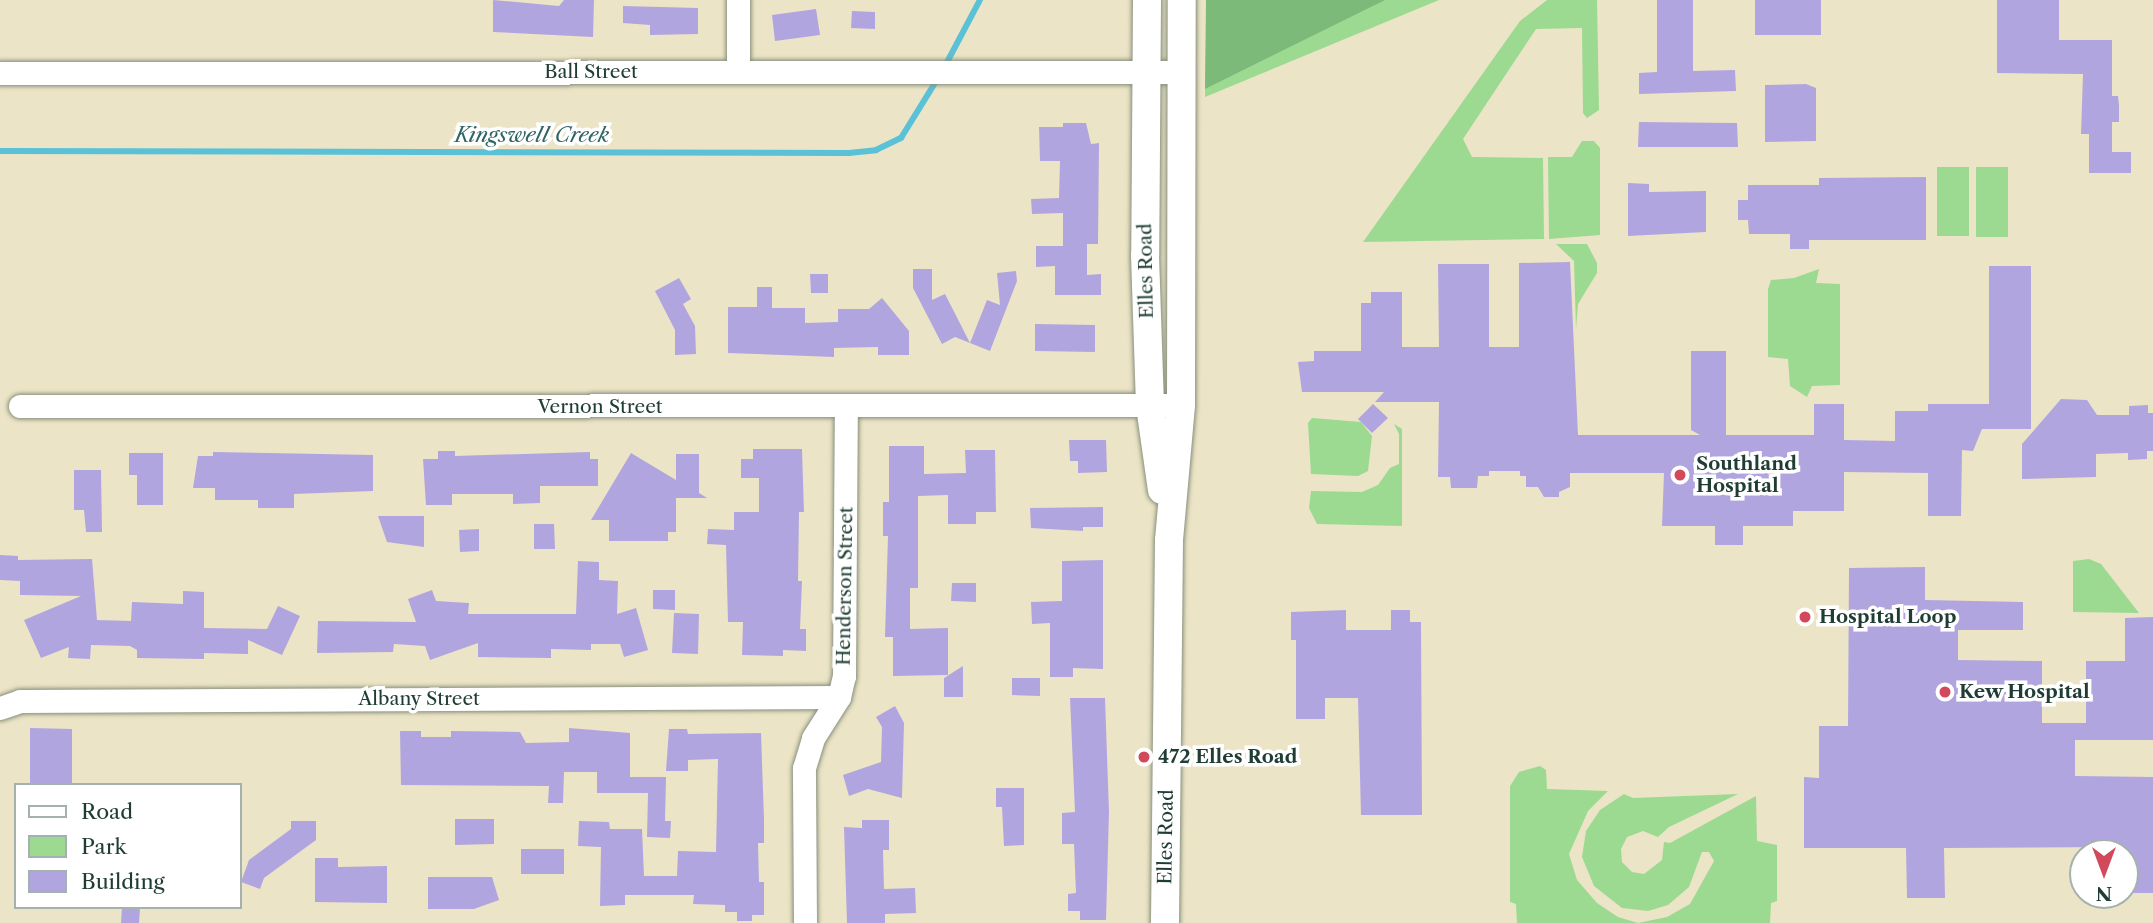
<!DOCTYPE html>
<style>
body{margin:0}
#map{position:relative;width:2153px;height:923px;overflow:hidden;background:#ece4c6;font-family:"Libre Caslon Text",serif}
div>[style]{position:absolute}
.green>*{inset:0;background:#9bda90}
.forest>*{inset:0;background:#7cba7a}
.stream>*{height:6px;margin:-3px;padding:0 3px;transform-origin:3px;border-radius:3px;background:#5ac1d7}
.building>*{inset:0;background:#b1a5df}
.roads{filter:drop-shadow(0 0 2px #86907d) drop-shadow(0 0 2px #86907d)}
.minor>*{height:23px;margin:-11.5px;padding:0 11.5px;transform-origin:11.5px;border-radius:11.5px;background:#fff}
.major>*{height:28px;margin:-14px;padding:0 14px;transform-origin:14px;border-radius:14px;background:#fff}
.dots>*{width:19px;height:19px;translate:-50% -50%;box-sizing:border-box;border:4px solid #fff;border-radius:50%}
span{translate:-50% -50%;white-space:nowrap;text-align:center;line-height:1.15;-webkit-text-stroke:7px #fff;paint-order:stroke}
.street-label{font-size:19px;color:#1f3d34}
.poi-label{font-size:19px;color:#1f3d34;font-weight:700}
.left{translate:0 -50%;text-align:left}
.water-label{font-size:21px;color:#316565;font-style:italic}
.legend{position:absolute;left:14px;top:783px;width:228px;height:126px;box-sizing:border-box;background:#fff;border:2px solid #a5b1ae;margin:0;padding:9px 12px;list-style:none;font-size:21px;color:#1f3d34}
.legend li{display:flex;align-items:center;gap:14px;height:35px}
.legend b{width:35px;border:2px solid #a5b1ae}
.north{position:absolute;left:2069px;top:839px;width:70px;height:70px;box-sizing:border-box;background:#fff;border:2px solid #a5b1ae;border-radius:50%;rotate:180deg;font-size:19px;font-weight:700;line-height:28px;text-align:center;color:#1f3d34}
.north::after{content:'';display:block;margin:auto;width:24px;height:32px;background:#d1495b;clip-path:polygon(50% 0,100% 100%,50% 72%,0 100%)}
</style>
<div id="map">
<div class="green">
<i style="clip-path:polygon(1207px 0,1439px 0,1205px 97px)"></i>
<i style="clip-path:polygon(1547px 0,1597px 0,1599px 110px,1587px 118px,1583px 113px,1582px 28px,1536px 29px,1463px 139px,1472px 157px,1543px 158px,1544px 239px,1363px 242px,1520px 21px)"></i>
<i style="clip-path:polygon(1582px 141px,1594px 141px,1600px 148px,1600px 235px,1549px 239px,1548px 157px,1572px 157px)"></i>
<i style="clip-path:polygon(1937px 167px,1969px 167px,1969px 236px,1937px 236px)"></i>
<i style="clip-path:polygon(1976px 167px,2008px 167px,2008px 237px,1976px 237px)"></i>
<i style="clip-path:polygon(1556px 244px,1587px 244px,1597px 263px,1597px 273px,1578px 304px,1576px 329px,1574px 261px)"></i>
<i style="clip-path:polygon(1819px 269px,1816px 283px,1840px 284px,1840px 385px,1812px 386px,1807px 397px,1790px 386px,1788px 359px,1768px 357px,1768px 289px,1771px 280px,1794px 278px)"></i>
<i style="clip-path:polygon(1312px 418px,1361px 422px,1372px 436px,1368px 471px,1358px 476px,1311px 474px,1308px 423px)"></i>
<i style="clip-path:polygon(1394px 424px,1402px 429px,1402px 526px,1317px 524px,1309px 508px,1311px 491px,1362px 492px,1378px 485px,1390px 468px,1399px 464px,1399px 434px)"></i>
<i style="clip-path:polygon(2089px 559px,2101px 564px,2139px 613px,2073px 612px,2073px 561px)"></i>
<i style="clip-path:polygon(1540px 766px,1546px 770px,1547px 789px,1608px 791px,1588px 811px,1569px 854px,1577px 880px,1597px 903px,1618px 917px,1638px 923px,1667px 917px,1690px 904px,1714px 861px,1709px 852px,1702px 852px,1689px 887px,1668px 905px,1648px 911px,1622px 908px,1594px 886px,1582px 857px,1586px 831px,1600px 810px,1624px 794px,1633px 798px,1738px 794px,1669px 827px,1658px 837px,1643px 831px,1627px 837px,1621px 849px,1622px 862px,1632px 872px,1644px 874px,1662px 860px,1664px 842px,1670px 843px,1756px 796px,1757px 841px,1777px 845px,1777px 901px,1771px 903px,1770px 923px,1517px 923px,1516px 904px,1510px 902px,1510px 786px,1519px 772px)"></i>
</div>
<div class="forest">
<i style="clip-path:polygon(1206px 0,1385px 0,1205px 89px)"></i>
</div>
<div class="stream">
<i style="left:945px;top:66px;width:75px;rotate:-62.1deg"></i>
<i style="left:0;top:151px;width:849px;rotate:0.13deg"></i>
<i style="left:849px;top:153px;width:27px;rotate:-6deg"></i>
<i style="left:876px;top:150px;width:28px;rotate:-26deg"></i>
<i style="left:901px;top:138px;width:70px;rotate:-58.3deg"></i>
</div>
<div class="building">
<i style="clip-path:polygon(493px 0,559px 6px,564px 0,594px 0,593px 37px,493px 32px)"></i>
<i style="clip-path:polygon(1657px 0,1693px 0,1693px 71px,1735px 70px,1736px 91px,1639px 94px,1639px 73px,1657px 72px)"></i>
<i style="clip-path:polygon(1755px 0,1821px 0,1821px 35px,1755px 35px)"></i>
<i style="clip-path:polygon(1997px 0,2059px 0,2059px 40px,2112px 40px,2112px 96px,2118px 96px,2119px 105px,2119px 122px,2112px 122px,2112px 152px,2131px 152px,2131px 173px,2089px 173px,2089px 134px,2081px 134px,2083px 74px,1997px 73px)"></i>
<i style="clip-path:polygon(623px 6px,698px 8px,698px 34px,650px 35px,650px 25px,623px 23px)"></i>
<i style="clip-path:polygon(816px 9px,820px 35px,775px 41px,772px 15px)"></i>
<i style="clip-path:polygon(852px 11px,875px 12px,875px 29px,851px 28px)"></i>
<i style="clip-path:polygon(1806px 84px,1816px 88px,1816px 141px,1765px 142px,1765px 85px)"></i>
<i style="clip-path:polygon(1639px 122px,1737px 123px,1738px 147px,1638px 147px)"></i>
<i style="clip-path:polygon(1063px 123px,1086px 123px,1091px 144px,1099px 143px,1098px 244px,1087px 244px,1087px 275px,1101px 274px,1101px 295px,1055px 295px,1055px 266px,1036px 267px,1036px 246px,1063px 246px,1063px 213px,1032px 214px,1031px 199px,1059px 198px,1060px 161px,1040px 161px,1039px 127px,1063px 127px)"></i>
<i style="clip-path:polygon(1926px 177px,1926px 240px,1809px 240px,1809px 249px,1790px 249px,1790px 234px,1749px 234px,1748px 220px,1738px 220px,1738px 200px,1748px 200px,1748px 185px,1819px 185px,1819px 178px)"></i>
<i style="clip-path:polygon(1628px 183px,1649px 184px,1649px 192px,1706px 191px,1706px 232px,1628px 236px)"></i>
<i style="clip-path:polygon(1570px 262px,1578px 435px,1700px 435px,1691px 430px,1691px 351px,1726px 351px,1726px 435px,1814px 435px,1814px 404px,1844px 404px,1844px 440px,1895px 441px,1895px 411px,1928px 411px,1928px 404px,1989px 404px,1989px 266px,2031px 266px,2031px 429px,1982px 429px,1973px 451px,1962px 450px,1961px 516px,1928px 516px,1928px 473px,1844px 472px,1844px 511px,1793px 511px,1793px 526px,1743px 526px,1743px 545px,1715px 545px,1715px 526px,1662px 526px,1664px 473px,1570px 473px,1570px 487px,1559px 492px,1559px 497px,1544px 497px,1538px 487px,1526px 487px,1526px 476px,1520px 476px,1520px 471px,1489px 471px,1489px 476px,1478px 476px,1477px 488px,1451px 488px,1450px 477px,1438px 477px,1439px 402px,1375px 402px,1384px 392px,1302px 392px,1298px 362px,1314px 361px,1314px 351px,1361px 351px,1361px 303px,1371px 303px,1371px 292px,1402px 292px,1402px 347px,1439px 347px,1438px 264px,1489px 264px,1489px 347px,1519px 347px,1519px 263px)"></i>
<i style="clip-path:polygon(913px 269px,932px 269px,932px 300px,945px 294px,970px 343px,955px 337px,942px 344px,913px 288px)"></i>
<i style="clip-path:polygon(1016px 271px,1017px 281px,990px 351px,970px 343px,987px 300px,1000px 305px,997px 273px)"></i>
<i style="clip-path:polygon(810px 274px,828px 274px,828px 293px,811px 293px)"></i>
<i style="clip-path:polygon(679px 278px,691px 299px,683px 304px,695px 326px,696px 354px,675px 355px,675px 330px,655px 291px)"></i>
<i style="clip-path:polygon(757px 287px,772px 287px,772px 308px,805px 308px,805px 323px,838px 322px,838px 309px,869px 309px,882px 298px,909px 331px,909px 355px,878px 355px,878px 347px,834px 348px,834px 357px,728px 353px,728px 307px,757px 307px)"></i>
<i style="clip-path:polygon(1035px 324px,1095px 325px,1095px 352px,1035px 351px)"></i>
<i style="clip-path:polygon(2061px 399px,2087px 400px,2097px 415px,2129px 415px,2129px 406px,2148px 405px,2148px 413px,2153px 413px,2153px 451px,2147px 451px,2147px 459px,2128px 460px,2128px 453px,2096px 454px,2096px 477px,2022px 479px,2022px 444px)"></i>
<i style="clip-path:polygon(1373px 404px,1388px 418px,1372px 433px,1358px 419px)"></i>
<i style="clip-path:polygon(1069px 440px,1106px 440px,1107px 472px,1078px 473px,1078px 461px,1070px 461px)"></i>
<i style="clip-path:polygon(889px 446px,924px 446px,924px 474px,966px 473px,965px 450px,995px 450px,996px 512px,976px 512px,976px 524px,948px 524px,948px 495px,918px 496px,918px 588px,910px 588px,910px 629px,948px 628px,948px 675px,893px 676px,893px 637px,885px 637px,888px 536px,883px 536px,883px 502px,889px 502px)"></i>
<i style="clip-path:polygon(753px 449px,802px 449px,804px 512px,799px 512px,798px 581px,802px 581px,800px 629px,806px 629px,806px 651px,783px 650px,783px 656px,742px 655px,743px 622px,728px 622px,726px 545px,707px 544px,708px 529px,734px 530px,734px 512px,759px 512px,759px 478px,741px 478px,741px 459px,753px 459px)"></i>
<i style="clip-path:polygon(438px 451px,455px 451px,455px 456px,590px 452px,590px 459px,598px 459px,598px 486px,540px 486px,540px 503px,513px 504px,513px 494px,452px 494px,452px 505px,426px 505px,423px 459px,438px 459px)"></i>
<i style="clip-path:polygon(213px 452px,373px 455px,373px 491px,294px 494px,294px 508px,258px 508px,258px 500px,215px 500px,215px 488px,193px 488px,198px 456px,213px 456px)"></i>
<i style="clip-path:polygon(129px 453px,163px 453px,163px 505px,137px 505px,137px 475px,129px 475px)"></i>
<i style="clip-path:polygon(631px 453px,676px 480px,676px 454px,699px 454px,699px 493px,707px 498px,676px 498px,676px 532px,668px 532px,668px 541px,609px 541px,609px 520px,591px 520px)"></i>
<i style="clip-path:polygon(74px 470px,101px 470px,102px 532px,86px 532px,84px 510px,74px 510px)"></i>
<i style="clip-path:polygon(1103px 507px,1103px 527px,1083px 527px,1083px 531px,1031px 528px,1030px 508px)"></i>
<i style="clip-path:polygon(378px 516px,424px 516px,424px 547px,387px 542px)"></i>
<i style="clip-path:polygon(534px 524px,554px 524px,555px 549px,534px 549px)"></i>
<i style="clip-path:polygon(479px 529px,479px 551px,460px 552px,459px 530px)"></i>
<i style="clip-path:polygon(0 555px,18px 556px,18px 560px,92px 559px,97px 620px,131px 621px,132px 602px,183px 604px,183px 591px,204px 592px,204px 628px,267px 629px,278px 606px,300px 616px,282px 655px,248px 640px,248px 654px,204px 653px,204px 659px,137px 658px,137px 650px,130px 646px,91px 645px,90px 659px,68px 658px,69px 647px,41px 658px,24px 620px,81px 596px,20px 595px,20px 581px,0 580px)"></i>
<i style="clip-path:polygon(1103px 560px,1103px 669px,1073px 668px,1073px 677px,1050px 677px,1050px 623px,1032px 624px,1031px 602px,1062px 601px,1062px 561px)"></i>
<i style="clip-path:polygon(578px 561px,599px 562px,599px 580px,618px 581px,617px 614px,636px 608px,648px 650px,624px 657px,620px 644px,591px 644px,591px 650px,551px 649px,551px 658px,478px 657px,478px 643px,430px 660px,425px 646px,394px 644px,393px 652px,317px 653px,318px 621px,416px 622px,408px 599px,432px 590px,436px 601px,469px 603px,468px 614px,576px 614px)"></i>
<i style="clip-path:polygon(1925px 567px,1925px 600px,2023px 602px,2023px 630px,1958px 630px,1958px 660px,2042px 661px,2042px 723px,2086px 723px,2086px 661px,2125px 661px,2125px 618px,2153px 617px,2153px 740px,2075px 740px,2075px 776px,2153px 777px,2153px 893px,2125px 893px,2125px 853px,2116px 853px,2116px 847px,1944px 848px,1945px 898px,1907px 898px,1906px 848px,1804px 848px,1804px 777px,1819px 778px,1819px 726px,1848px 726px,1849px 568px)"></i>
<i style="clip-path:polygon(952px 583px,976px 583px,976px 602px,951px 601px)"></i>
<i style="clip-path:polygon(653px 590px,675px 590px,675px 610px,653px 609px)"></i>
<i style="clip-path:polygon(1346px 610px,1346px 630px,1391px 630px,1391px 610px,1410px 610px,1410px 622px,1421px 622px,1422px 815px,1361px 815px,1358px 698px,1325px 698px,1325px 719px,1296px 719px,1296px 640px,1291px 640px,1291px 612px)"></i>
<i style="clip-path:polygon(674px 613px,699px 614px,698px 654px,672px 653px)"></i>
<i style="clip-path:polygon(963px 666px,963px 697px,944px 697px,944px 678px)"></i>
<i style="clip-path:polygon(1012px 678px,1040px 678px,1040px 696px,1012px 695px)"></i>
<i style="clip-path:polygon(1070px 698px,1105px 698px,1109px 812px,1106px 920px,1080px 920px,1080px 911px,1068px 911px,1068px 894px,1076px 893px,1074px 844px,1062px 844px,1062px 813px,1075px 812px)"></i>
<i style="clip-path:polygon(895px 706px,904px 723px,902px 798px,868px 789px,849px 796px,843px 775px,881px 762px,882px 727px,876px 717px)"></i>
<i style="clip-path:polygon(30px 728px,72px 729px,72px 785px,30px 785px)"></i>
<i style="clip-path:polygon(569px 728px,630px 733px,630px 777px,666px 777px,665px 821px,671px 821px,670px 838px,647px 837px,648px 793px,597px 793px,597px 772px,564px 772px,563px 803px,548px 803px,549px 786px,401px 785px,400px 731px,421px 731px,421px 737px,451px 737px,451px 731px,520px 732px,526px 743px,569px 742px)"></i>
<i style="clip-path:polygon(669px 729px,687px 729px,688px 734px,761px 733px,764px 819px,764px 843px,758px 843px,759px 882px,764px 882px,764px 915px,752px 915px,752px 921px,737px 921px,737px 912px,725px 912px,725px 905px,693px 904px,694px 895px,625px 895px,625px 905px,600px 906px,601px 847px,578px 846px,579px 821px,609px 822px,610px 829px,642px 829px,644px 876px,677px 876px,678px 851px,716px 852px,718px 759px,688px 760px,688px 771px,666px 771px)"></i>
<i style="clip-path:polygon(996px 788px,1024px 788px,1024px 845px,1004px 846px,1002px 807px,996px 807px)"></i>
<i style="clip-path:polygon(455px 819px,494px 819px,494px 844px,455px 845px)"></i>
<i style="clip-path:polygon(862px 820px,889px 820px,889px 850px,883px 850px,884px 889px,915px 888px,916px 913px,885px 914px,885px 923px,847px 923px,844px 827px,862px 828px)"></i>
<i style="clip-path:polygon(291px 821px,316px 821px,316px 840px,264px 878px,260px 889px,241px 882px,249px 860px,291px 829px)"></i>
<i style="clip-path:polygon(521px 849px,564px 849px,564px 874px,521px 874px)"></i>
<i style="clip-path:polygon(315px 858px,338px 858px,338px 867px,387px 866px,387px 903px,315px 902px)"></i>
<i style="clip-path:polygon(428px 877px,492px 877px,499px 900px,474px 909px,428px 909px)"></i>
<i style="clip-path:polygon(122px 907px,140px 908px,139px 923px,121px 923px)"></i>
</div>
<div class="roads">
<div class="minor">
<i style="left:738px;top:72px;width:72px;rotate:-90deg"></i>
<i style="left:0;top:73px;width:1182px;rotate:-0.05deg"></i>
<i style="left:20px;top:406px;width:1161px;rotate:-0.05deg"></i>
<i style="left:0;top:708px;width:21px;rotate:-19deg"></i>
<i style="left:20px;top:701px;width:819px;rotate:-0.28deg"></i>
<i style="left:805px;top:923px;width:155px;rotate:-90.4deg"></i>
<i style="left:804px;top:768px;width:31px;rotate:-73deg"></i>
<i style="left:813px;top:738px;width:49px;rotate:-57.6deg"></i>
<i style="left:839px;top:697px;width:22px;rotate:-77deg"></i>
<i style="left:844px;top:676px;width:268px;rotate:-89.6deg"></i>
</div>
<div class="major">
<i style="left:1147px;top:0;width:255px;rotate:90.4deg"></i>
<i style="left:1145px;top:255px;width:151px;rotate:88.1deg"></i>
<i style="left:1150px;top:406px;width:85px;rotate:81.9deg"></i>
<i style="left:1165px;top:923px;width:383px;rotate:-89.4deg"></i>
<i style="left:1169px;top:540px;width:136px;rotate:-84.9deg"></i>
<i style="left:1181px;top:405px;width:405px;rotate:-89.9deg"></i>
</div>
</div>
<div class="dots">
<i style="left:1680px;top:475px;background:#d1495b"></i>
<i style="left:1805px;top:617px;background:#d1495b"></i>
<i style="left:1945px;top:692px;background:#d1495b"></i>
<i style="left:1144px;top:757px;background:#d1495b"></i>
</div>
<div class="street-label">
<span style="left:591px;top:72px">Ball Street</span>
<span style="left:1146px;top:271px;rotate:-91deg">Elles Road</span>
<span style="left:600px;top:407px">Vernon Street</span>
<span style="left:845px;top:586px;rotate:-89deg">Henderson Street</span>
<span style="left:419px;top:699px">Albany Street</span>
<span style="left:1166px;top:837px;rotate:-89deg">Elles Road</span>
</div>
<div class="poi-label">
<span class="left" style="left:1696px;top:475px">Southland<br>Hospital</span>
<span class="left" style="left:1819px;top:617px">Hospital Loop</span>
<span class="left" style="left:1959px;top:692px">Kew Hospital</span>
<span class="left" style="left:1158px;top:757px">472 Elles Road</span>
</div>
<div class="water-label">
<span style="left:532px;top:135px">Kingswell Creek</span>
</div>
<ul class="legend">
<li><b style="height:9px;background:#fff"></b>Road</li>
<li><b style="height:19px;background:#9bda90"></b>Park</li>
<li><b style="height:19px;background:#b1a5df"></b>Building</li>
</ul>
<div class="north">N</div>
</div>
